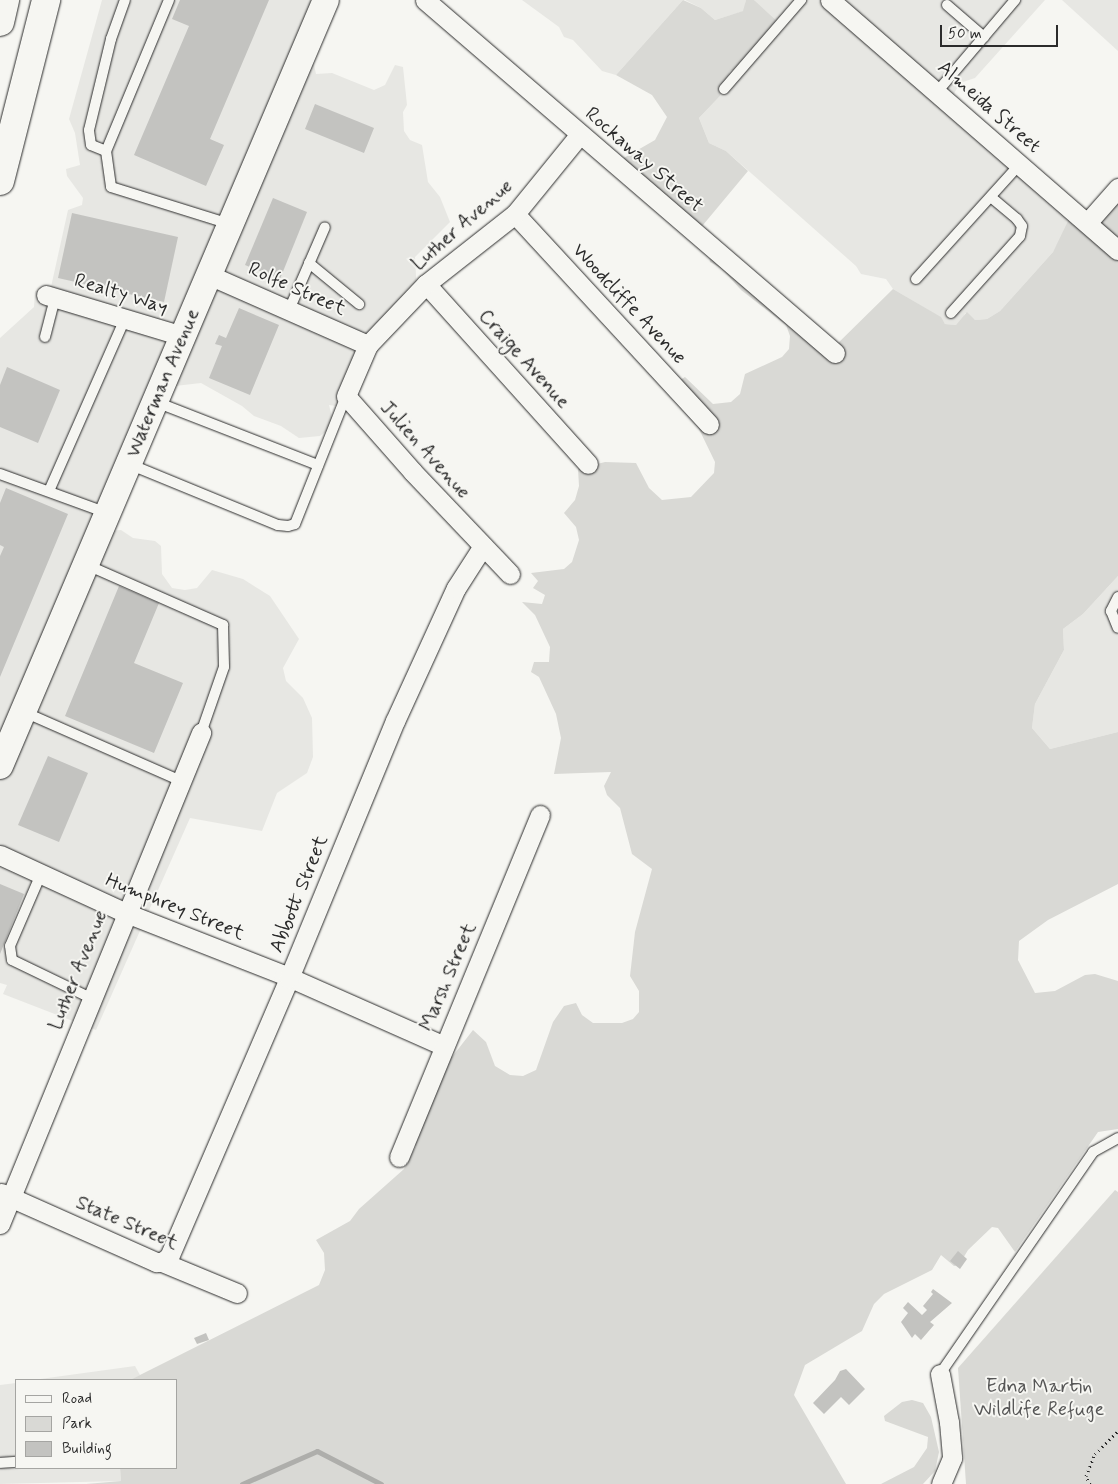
<!DOCTYPE html>
<style>
body{margin:0}
#map{position:relative;width:1118px;height:1484px;overflow:hidden;background:#f6f6f2;font-family:Mynerve,sans-serif}
div>[style]{position:absolute}
.built>*{inset:0;background:#e7e7e3}
.green>*{inset:0;background:#d9d9d5}
.stream>*{height:5px;margin:-2.5px;padding:0 2.5px;transform-origin:2.5px;border-radius:2.5px;background:#aeaeab}
.building>*{inset:0;background:#c3c3c0}
.path>*{height:3px;margin-top:-1.5px;transform-origin:0;background:repeating-linear-gradient(90deg,#2b2b2b 0 1px,transparent 0 5px)}
.roads{filter:drop-shadow(0 0 1px #2b2b2b) drop-shadow(0 0 1px #2b2b2b)}
.lane>*{height:10px;margin:-5px;padding:0 5px;transform-origin:5px;border-radius:5px;background:#f6f6f2}
.street>*{height:19px;margin:-9.5px;padding:0 9.5px;transform-origin:9.5px;border-radius:9.5px;background:#f6f6f2}
.secondary>*{height:26px;margin:-13px;padding:0 13px;transform-origin:13px;border-radius:13px;background:#f6f6f2}
.highway>*{height:28px;margin:-14px;padding:0 14px;transform-origin:14px;border-radius:14px;background:#f6f6f2}
span{translate:-50% -50%;white-space:nowrap;text-align:center;line-height:1.15;-webkit-text-stroke:4px #f6f6f2;paint-order:stroke}
.street-label{font-size:20px;color:#2b2b2b}
.park-label{font-size:20px;color:#565656}
.legend{position:absolute;left:15px;top:1379px;width:162px;height:90px;box-sizing:border-box;background:#f6f6f2;border:1px solid #a5a5a2;margin:0;padding:6px 9px;list-style:none;font-size:15px;color:#2b2b2b}
.legend li{display:flex;align-items:center;gap:10px;height:25px}
.legend b{width:25px;border:1px solid #a5a5a2}
.scale{position:absolute;left:940px;top:25px;width:118px;height:22px;box-sizing:border-box;border:2px solid #2b2b2b;border-top:0;padding-left:6px;font-size:15px;line-height:18px;white-space:nowrap;color:#2b2b2b;-webkit-text-stroke:4px #f6f6f2;paint-order:stroke}
</style>
<div id="map">
<div class="built">
<i style="clip-path:polygon(102px 0,324px 0,313px 60px,316px 74px,332px 73px,374px 90px,385px 85px,395px 65px,403px 67px,407px 105px,403px 112px,404px 131px,410px 140px,422px 145px,428px 182px,440px 197px,450px 222px,415px 257px,417px 294px,387px 323px,349px 394px,364px 429px,343px 407px,329px 405px,332px 417px,329px 429px,320px 436px,299px 438px,281px 426px,254px 416px,242px 406px,201px 383px,175px 386px,98px 532px,121px 530px,133px 538px,155px 541px,161px 546px,162px 574px,172px 588px,185px 590px,197px 588px,212px 570px,243px 579px,270px 596px,299px 639px,283px 668px,286px 681px,303px 698px,312px 718px,313px 757px,307px 773px,277px 793px,262px 831px,190px 818px,96px 1030px,3px 994px,7px 985px,0 983px,0 338px,34px 307px,35px 291px,51px 287px,68px 210px,82px 205px,83px 198px,67px 176px,66px 169px,80px 165px,75px 133px,69px 119px)"></i>
<i style="clip-path:polygon(522px 0,683px 0,616px 75px,602px 71px,573px 40px,564px 37px,559px 27px)"></i>
<i style="clip-path:polygon(685px 0,746px 0,744px 11px,715px 20px,701px 8px)"></i>
<i style="clip-path:polygon(754px 0,1045px 0,975px 78px,960px 83px,952px 97px,1075px 212px,1053px 252px,1000px 311px,987px 319px,975px 320px,965px 313px,962px 322px,956px 325px,945px 324px,940px 317px,893px 289px,886px 279px,861px 274px,856px 266px,726px 151px,709px 143px,699px 118px,720px 96px,730px 71px,746px 66px,758px 5px)"></i>
<i style="clip-path:polygon(1062px 0,1118px 0,1118px 51px)"></i>
<i style="clip-path:polygon(1118px 576px,1118px 732px,1050px 749px,1032px 728px,1035px 704px,1064px 650px,1063px 629px,1083px 614px)"></i>
<i style="clip-path:polygon(135px 1366px,140px 1375px,130px 1380px,33px 1380px)"></i>
<i style="clip-path:polygon(16px 1383px,16px 1468px,120px 1468px,121px 1481px,0 1484px,0 1385px)"></i>
</div>
<div class="green">
<i style="clip-path:polygon(683px 0,701px 8px,715px 20px,743px 11px,746px 0,754px 0,780px 24px,746px 66px,730px 71px,720px 96px,699px 118px,709px 143px,726px 151px,748px 171px,698px 231px,622px 159px,655px 140px,667px 117px,652px 95px,616px 75px)"></i>
<i style="clip-path:polygon(1118px 189px,1118px 576px,1083px 614px,1063px 629px,1064px 650px,1035px 704px,1032px 728px,1050px 749px,1118px 732px,1118px 884px,1048px 920px,1019px 941px,1018px 960px,1035px 993px,1055px 991px,1085px 975px,1095px 974px,1118px 981px,1118px 1129px,1098px 1132px,1015px 1252px,998px 1228px,992px 1227px,968px 1250px,959px 1265px,954px 1266px,941px 1255px,932px 1270px,884px 1294px,874px 1304px,862px 1331px,805px 1365px,794px 1395px,846px 1484px,86px 1484px,121px 1481px,120px 1468px,176px 1468px,176px 1380px,130px 1380px,319px 1285px,325px 1270px,324px 1253px,316px 1240px,350px 1221px,359px 1209px,404px 1169px,416px 1146px,407px 1139px,445px 1051px,452px 1057px,473px 1030px,486px 1042px,495px 1066px,510px 1075px,523px 1076px,536px 1070px,553px 1022px,564px 1006px,576px 1003px,582px 1015px,593px 1023px,622px 1023px,633px 1019px,639px 1012px,639px 991px,630px 976px,635px 932px,652px 869px,632px 854px,620px 808px,607px 795px,604px 786px,611px 772px,554px 774px,561px 738px,556px 714px,539px 677px,531px 672px,534px 662px,549px 662px,550px 647px,535px 615px,522px 602px,542px 604px,545px 595px,533px 588px,538px 581px,531px 573px,564px 569px,572px 562px,579px 540px,576px 527px,564px 513px,575px 500px,579px 486px,578px 469px,605px 462px,636px 463px,649px 488px,662px 500px,691px 497px,714px 473px,715px 462px,698px 427px,665px 389px,685px 377px,713px 404px,731px 402px,740px 394px,745px 374px,782px 357px,789px 349px,790px 336px,786px 325px,741px 290px,721px 268px,710px 262px,709px 254px,833px 348px,893px 289px,941px 317px,945px 324px,956px 325px,967px 312px,975px 320px,987px 319px,1000px 311px,1053px 252px,1069px 219px,1085px 219px)"></i>
<i style="clip-path:polygon(1115px 1190px,1118px 1192px,1118px 1484px,966px 1484px,958px 1368px)"></i>
<i style="clip-path:polygon(912px 1400px,923px 1403px,931px 1417px,939px 1452px,935px 1471px,923px 1484px,881px 1484px,914px 1467px,927px 1448px,928px 1437px,885px 1421px,884px 1416px,902px 1402px)"></i>
</div>
<div class="stream">
<i style="left:242px;top:1484px;width:82px;rotate:-23.7deg"></i>
<i style="left:317px;top:1451px;width:72px;rotate:27.3deg"></i>
</div>
<div class="building">
<i style="clip-path:polygon(180px 0,269px 0,210px 139px,224px 145px,206px 186px,134px 155px,189px 26px,172px 19px)"></i>
<i style="clip-path:polygon(315px 104px,374px 128px,364px 153px,305px 129px)"></i>
<i style="clip-path:polygon(273px 198px,307px 212px,280px 279px,245px 265px)"></i>
<i style="clip-path:polygon(72px 213px,178px 237px,164px 302px,58px 278px)"></i>
<i style="clip-path:polygon(239px 308px,279px 325px,250px 395px,209px 378px,222px 346px,215px 344px,219px 335px,226px 338px)"></i>
<i style="clip-path:polygon(7px 367px,60px 390px,38px 443px,0 427px,0 385px)"></i>
<i style="clip-path:polygon(6px 488px,68px 514px,0 677px,0 556px,4px 547px,0 545px,0 503px)"></i>
<i style="clip-path:polygon(119px 586px,159px 603px,134px 663px,183px 683px,154px 753px,65px 716px)"></i>
<i style="clip-path:polygon(48px 756px,88px 773px,59px 842px,18px 825px)"></i>
<i style="clip-path:polygon(0 884px,24px 894px,0 954px)"></i>
<i style="clip-path:polygon(958px 1251px,967px 1259px,960px 1269px,950px 1261px)"></i>
<i style="clip-path:polygon(933px 1289px,952px 1303px,930px 1322px,934px 1325px,921px 1340px,915px 1334px,912px 1338px,901px 1322px,908px 1313px,903px 1308px,908px 1302px,922px 1315px,927px 1310px,923px 1306px,933px 1294px,931px 1292px)"></i>
<i style="clip-path:polygon(206px 1333px,209px 1340px,197px 1344px,194px 1338px)"></i>
<i style="clip-path:polygon(846px 1369px,865px 1389px,849px 1405px,841px 1397px,824px 1414px,813px 1403px,835px 1380px,840px 1371px)"></i>
</div>
<div class="path">
<i style="left:1090px;top:1484px;width:9px;rotate:-117deg"></i>
<i style="left:1086px;top:1476px;width:24px;rotate:-68deg"></i>
<i style="left:1095px;top:1454px;width:33px;rotate:-45deg"></i>
</div>
<div class="roads">
<div class="lane">
<i style="left:169px;top:0;width:164px;rotate:112.6deg"></i>
<i style="left:106px;top:151px;width:36px;rotate:82deg"></i>
<i style="left:111px;top:187px;width:125px;rotate:17.3deg"></i>
<i style="left:947px;top:5px;width:49px;rotate:40.9deg"></i>
<i style="left:724px;top:89px;width:118px;rotate:-49.1deg"></i>
<i style="left:937px;top:92px;width:121px;rotate:-49.7deg"></i>
<i style="left:106px;top:151px;width:16px;rotate:-158deg"></i>
<i style="left:91px;top:145px;width:15px;rotate:-98deg"></i>
<i style="left:89px;top:130px;width:94px;rotate:-76.4deg"></i>
<i style="left:111px;top:39px;width:41px;rotate:-70.3deg"></i>
<i style="left:309px;top:263px;width:65px;rotate:39.4deg"></i>
<i style="left:916px;top:279px;width:155px;rotate:-47.9deg"></i>
<i style="left:289px;top:310px;width:90px;rotate:-66.6deg"></i>
<i style="left:951px;top:313px;width:103px;rotate:-48.1deg"></i>
<i style="left:1020px;top:236px;width:10px;rotate:-79deg"></i>
<i style="left:1022px;top:226px;width:9px;rotate:-126deg"></i>
<i style="left:1017px;top:219px;width:34px;rotate:-140deg"></i>
<i style="left:45px;top:337px;width:40px;rotate:-75.6deg"></i>
<i style="left:156px;top:402px;width:174px;rotate:21.3deg"></i>
<i style="left:129px;top:464px;width:161px;rotate:22.3deg"></i>
<i style="left:278px;top:525px;width:10px;rotate:6deg"></i>
<i style="left:288px;top:526px;width:7px;rotate:-16deg"></i>
<i style="left:295px;top:524px;width:138px;rotate:-68.3deg"></i>
<i style="left:0;top:474px;width:114px;rotate:20deg"></i>
<i style="left:49px;top:491px;width:188px;rotate:-66.2deg"></i>
<i style="left:87px;top:565px;width:149px;rotate:23.8deg"></i>
<i style="left:223px;top:625px;width:42px;rotate:88.6deg"></i>
<i style="left:224px;top:667px;width:70px;rotate:109.2deg"></i>
<i style="left:1118px;top:597px;width:16px;rotate:117deg"></i>
<i style="left:1111px;top:611px;width:18px;rotate:68deg"></i>
<i style="left:24px;top:712px;width:171px;rotate:23.7deg"></i>
<i style="left:41px;top:874px;width:78px;rotate:113.3deg"></i>
<i style="left:10px;top:946px;width:14px;rotate:82deg"></i>
<i style="left:12px;top:960px;width:88px;rotate:25.7deg"></i>
<i style="left:940px;top:1374px;width:270px;rotate:-55.4deg"></i>
<i style="left:1093px;top:1152px;width:29px;rotate:-29deg"></i>
<i style="left:0;top:1463px;width:16px;rotate:-4deg"></i>
</div>
<div class="street">
<i style="left:425px;top:0;width:541px;rotate:40.73deg"></i>
<i style="left:830px;top:0;width:381px;rotate:41deg"></i>
<i style="left:515px;top:214px;width:286px;rotate:47.3deg"></i>
<i style="left:1087px;top:223px;width:47px;rotate:-48.5deg"></i>
<i style="left:209px;top:275px;width:174px;rotate:23.8deg"></i>
<i style="left:426px;top:284px;width:242px;rotate:48deg"></i>
<i style="left:46px;top:295px;width:143px;rotate:16.7deg"></i>
<i style="left:510px;top:574px;width:141px;rotate:-133.6deg"></i>
<i style="left:413px;top:472px;width:101px;rotate:-131.4deg"></i>
<i style="left:346px;top:396px;width:56px;rotate:-66.7deg"></i>
<i style="left:368px;top:345px;width:84px;rotate:-46.4deg"></i>
<i style="left:426px;top:284px;width:113px;rotate:-38.2deg"></i>
<i style="left:515px;top:214px;width:103px;rotate:-50.9deg"></i>
<i style="left:0;top:855px;width:139px;rotate:24.7deg"></i>
<i style="left:126px;top:913px;width:170px;rotate:21.4deg"></i>
<i style="left:284px;top:975px;width:175px;rotate:23.9deg"></i>
<i style="left:399px;top:1157px;width:370px;rotate:-67.6deg"></i>
<i style="left:1px;top:1193px;width:170px;rotate:24deg"></i>
<i style="left:156px;top:1262px;width:6px"></i>
<i style="left:162px;top:1262px;width:81px;rotate:22.5deg"></i>
<i style="left:0;top:1224px;width:531px;rotate:-67.74deg"></i>
<i style="left:162px;top:1262px;width:9px;rotate:-36deg"></i>
<i style="left:169px;top:1257px;width:304px;rotate:-66.7deg"></i>
<i style="left:289px;top:978px;width:278px;rotate:-67.6deg"></i>
<i style="left:395px;top:721px;width:146px;rotate:-65.4deg"></i>
<i style="left:456px;top:588px;width:50px;rotate:-57.3deg"></i>
<i style="left:940px;top:1374px;width:49px;rotate:79.4deg"></i>
<i style="left:949px;top:1422px;width:36px;rotate:85deg"></i>
<i style="left:952px;top:1458px;width:28px;rotate:113deg"></i>
</div>
<div class="secondary">
<i style="left:0;top:766px;width:832px;rotate:-66.95deg"></i>
</div>
<div class="highway">
<i style="left:0;top:22px;width:23px;rotate:-77deg"></i>
<i style="left:0;top:181px;width:187px;rotate:-75.7deg"></i>
</div>
</div>
<div class="street-label">
<span style="left:989px;top:107px;rotate:41deg">Almeida Street</span>
<span style="left:644px;top:160px;rotate:41deg">Rockaway Street</span>
<span style="left:462px;top:225px;rotate:-41deg">Luther Avenue</span>
<span style="left:297px;top:289px;rotate:24deg">Rolfe Street</span>
<span style="left:121px;top:294px;rotate:17deg">Realty Way</span>
<span style="left:629px;top:304px;rotate:47deg">Woodcliffe Avenue</span>
<span style="left:524px;top:359px;rotate:48deg">Craige Avenue</span>
<span style="left:163px;top:383px;rotate:-67deg">Waterman Avenue</span>
<span style="left:425px;top:450px;rotate:48deg">Julien Avenue</span>
<span style="left:299px;top:894px;rotate:-68deg">Abbott Street</span>
<span style="left:175px;top:907px;rotate:22deg">Humphrey Street</span>
<span style="left:78px;top:970px;rotate:-68deg">Luther Avenue</span>
<span style="left:448px;top:977px;rotate:-67deg">Marsh Street</span>
<span style="left:127px;top:1223px;rotate:23deg">State Street</span>
</div>
<div class="park-label">
<span style="left:1039px;top:1398px">Edna Martin<br>Wildlife Refuge</span>
</div>
<ul class="legend">
<li><b style="height:6px;background:#f6f6f2"></b>Road</li>
<li><b style="height:14px;background:#d9d9d5"></b>Park</li>
<li><b style="height:14px;background:#c3c3c0"></b>Building</li>
</ul>
<div class="scale">50 m</div>
</div>
